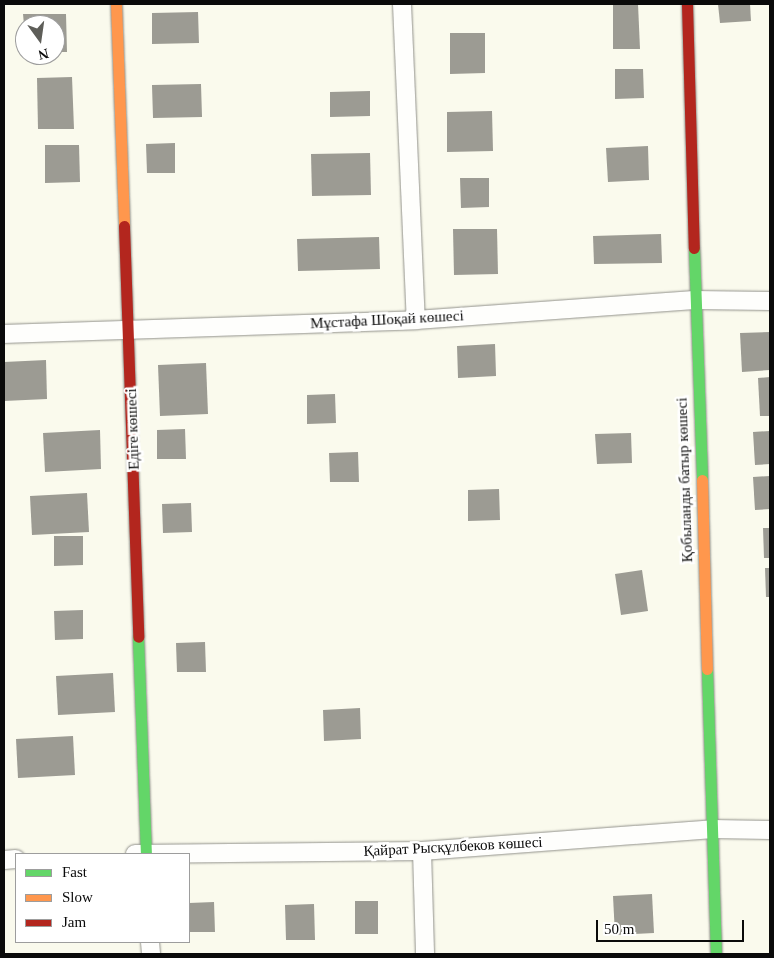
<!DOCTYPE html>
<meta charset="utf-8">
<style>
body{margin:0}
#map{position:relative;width:774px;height:958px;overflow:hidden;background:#fafaed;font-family:"Times New Roman",serif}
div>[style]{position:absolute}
.building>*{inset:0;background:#9c9b93}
.roads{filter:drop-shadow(0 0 1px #92928c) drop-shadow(0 0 1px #92928c)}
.street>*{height:18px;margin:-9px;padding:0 9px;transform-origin:9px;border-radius:9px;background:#fefefc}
.fast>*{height:11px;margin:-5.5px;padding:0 5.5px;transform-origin:5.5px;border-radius:5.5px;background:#63d668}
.slow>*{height:11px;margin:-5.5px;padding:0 5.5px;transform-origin:5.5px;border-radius:5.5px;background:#ff974d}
.jam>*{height:11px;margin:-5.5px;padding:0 5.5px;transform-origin:5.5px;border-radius:5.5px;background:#b3261e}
span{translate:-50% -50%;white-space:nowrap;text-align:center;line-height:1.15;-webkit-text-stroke:5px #fff;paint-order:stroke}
.street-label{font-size:15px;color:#0a0a0a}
.frame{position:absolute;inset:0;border:5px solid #0a0a0a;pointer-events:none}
.legend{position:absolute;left:15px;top:853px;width:175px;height:90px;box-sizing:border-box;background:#fff;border:1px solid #9d9d9d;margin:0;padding:6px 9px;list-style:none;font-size:15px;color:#0a0a0a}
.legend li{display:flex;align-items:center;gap:10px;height:25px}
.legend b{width:25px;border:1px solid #9d9d9d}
.north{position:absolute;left:15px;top:15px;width:50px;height:50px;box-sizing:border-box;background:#fff;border:1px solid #9d9d9d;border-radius:50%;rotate:166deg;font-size:14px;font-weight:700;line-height:20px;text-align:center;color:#0a0a0a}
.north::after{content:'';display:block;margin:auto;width:18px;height:22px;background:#5e5e59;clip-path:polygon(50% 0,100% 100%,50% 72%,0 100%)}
.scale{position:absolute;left:596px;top:920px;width:148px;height:22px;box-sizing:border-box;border:2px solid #0a0a0a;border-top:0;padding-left:6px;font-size:15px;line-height:18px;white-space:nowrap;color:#0a0a0a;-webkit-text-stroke:4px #fff;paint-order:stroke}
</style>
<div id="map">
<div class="building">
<i style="clip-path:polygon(613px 4px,638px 4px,640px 49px,613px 49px)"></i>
<i style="clip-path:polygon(718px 4px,750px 4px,751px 21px,720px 23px)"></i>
<i style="clip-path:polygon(198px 12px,199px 43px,152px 44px,152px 13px)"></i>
<i style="clip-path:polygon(23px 14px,66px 14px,67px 52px,55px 52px,55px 25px,24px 25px)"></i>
<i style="clip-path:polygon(450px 33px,485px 33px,485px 73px,450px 74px)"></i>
<i style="clip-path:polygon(615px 69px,643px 69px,644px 98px,615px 99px)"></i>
<i style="clip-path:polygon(72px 77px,74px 129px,38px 129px,37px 78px)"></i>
<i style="clip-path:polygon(201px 84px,202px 117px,153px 118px,152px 85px)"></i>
<i style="clip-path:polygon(370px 91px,370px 116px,330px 117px,330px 92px)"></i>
<i style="clip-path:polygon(492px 111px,493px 151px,447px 152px,447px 112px)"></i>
<i style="clip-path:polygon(175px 143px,175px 173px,147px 173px,146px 144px)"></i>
<i style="clip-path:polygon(45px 145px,79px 145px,80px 182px,45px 183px)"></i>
<i style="clip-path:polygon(648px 146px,649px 180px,608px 182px,606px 148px)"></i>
<i style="clip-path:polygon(370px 153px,371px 195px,312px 196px,311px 154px)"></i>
<i style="clip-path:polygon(460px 178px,489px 178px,489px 207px,461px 208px)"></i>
<i style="clip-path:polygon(453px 229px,497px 229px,498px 274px,454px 275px)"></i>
<i style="clip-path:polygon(661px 234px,662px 263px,594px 264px,593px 236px)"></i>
<i style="clip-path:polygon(379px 237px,380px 269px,298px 271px,297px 239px)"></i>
<i style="clip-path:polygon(770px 332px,770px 370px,742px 372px,740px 333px)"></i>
<i style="clip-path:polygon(495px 344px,496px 376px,458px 378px,457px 346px)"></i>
<i style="clip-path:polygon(46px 360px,47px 399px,4px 401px,4px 362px)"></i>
<i style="clip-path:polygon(206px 363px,208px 414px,160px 416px,158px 365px)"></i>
<i style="clip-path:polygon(770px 377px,770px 416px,760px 416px,758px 378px)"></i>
<i style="clip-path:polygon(335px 394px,336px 423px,307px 424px,307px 395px)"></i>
<i style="clip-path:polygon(185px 429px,186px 459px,157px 459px,157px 430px)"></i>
<i style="clip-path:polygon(100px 430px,101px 469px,45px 472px,43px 433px)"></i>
<i style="clip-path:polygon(770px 431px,770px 464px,755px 465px,753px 432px)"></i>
<i style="clip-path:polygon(631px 433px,632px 463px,597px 464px,595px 434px)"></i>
<i style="clip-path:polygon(358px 452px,359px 482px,330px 482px,329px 453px)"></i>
<i style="clip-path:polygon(770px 476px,770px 509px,755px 510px,753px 477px)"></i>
<i style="clip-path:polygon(499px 489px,500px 520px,468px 521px,468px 490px)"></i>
<i style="clip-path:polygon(87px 493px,89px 532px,32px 535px,30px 496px)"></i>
<i style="clip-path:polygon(191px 503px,192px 532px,163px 533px,162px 504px)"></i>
<i style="clip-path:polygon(763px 528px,770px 528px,770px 558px,764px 558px)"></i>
<i style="clip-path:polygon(54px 536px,83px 536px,83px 565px,54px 566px)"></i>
<i style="clip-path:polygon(765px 568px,770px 568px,770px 597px,766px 597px)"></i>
<i style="clip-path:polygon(642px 570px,648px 611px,621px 615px,615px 574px)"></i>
<i style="clip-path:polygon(83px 610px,83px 639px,55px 640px,54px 611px)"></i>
<i style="clip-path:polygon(205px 642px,206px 672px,177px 672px,176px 643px)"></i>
<i style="clip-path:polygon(113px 673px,115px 712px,58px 715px,56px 676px)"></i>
<i style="clip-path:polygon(360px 708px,361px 739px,324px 741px,323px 710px)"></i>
<i style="clip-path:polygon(73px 736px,75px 775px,18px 778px,16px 739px)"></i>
<i style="clip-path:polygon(652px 894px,654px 933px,615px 935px,613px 896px)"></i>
<i style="clip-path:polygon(355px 901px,378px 901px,378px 934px,355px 934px)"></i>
<i style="clip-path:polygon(214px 902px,215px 932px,189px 932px,189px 903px)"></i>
<i style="clip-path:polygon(314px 904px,315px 940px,286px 940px,285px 905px)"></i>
</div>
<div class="roads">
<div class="street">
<i style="left:402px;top:4px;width:316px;rotate:87.5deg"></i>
<i style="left:4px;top:334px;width:412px;rotate:-1.9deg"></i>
<i style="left:416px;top:320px;width:279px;rotate:-4.1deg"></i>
<i style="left:694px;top:300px;width:76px;rotate:0.8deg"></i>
<i style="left:422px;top:851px;width:103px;rotate:88.3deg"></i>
<i style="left:135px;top:854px;width:287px;rotate:-0.6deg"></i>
<i style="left:422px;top:851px;width:292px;rotate:-4.3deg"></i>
<i style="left:713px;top:829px;width:57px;rotate:1deg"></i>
<i style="left:4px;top:860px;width:12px;rotate:-5deg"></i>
<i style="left:150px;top:942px;width:12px;rotate:85deg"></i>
</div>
<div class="fast">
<i style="left:694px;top:248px;width:232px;rotate:88deg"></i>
<i style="left:138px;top:637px;width:217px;rotate:87.9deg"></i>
<i style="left:707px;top:669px;width:285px;rotate:88.2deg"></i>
</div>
<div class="slow">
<i style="left:116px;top:4px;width:222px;rotate:87.9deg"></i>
<i style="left:702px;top:480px;width:189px;rotate:88.5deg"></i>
</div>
<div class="jam">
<i style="left:687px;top:4px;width:244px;rotate:88.4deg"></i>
<i style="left:124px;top:226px;width:411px;rotate:88deg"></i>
</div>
</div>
<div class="street-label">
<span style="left:387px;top:320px;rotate:-3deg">Мұстафа Шоқай көшесі</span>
<span style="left:133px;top:429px;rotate:-92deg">Едіге көшесі</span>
<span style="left:685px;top:480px;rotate:-92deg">Қобыланды батыр көшесі</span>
<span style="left:453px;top:847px;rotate:-3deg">Қайрат Рысқұлбеков көшесі</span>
</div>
<div class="frame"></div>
<ul class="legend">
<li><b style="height:6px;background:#63d668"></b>Fast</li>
<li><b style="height:6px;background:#ff974d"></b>Slow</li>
<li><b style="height:6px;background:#b3261e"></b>Jam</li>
</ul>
<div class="north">N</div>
<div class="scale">50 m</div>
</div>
